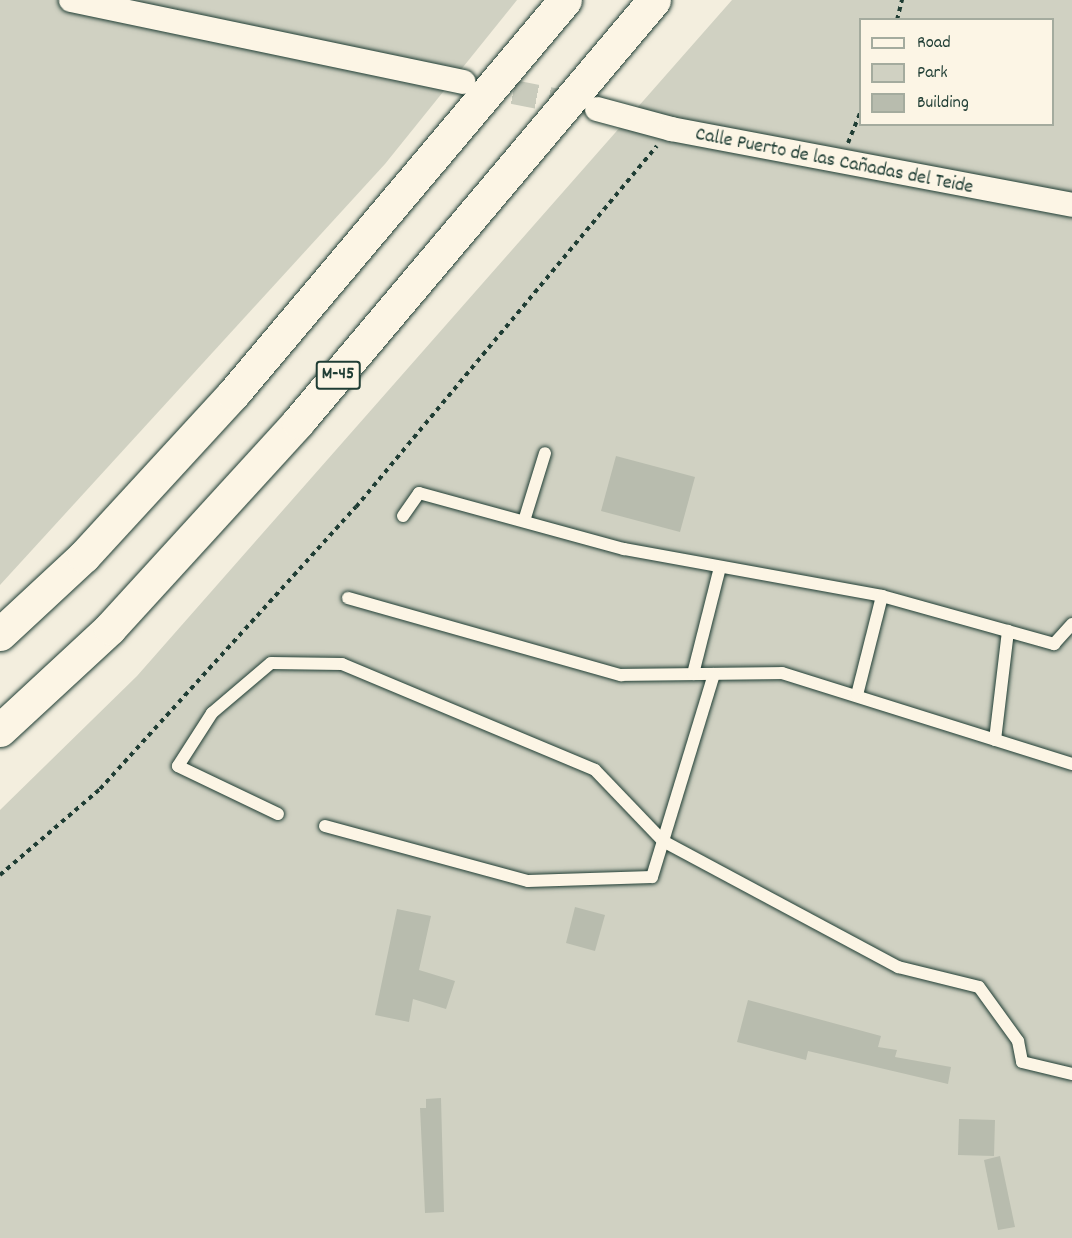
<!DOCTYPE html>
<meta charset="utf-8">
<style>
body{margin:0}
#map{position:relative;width:1072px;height:1238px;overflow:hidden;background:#f3eede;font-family:Dekko,sans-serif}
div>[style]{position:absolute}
.green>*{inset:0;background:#d0d1c2}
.building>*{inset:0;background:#b8bcae}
.street-tunnel>*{height:24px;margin-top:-12px;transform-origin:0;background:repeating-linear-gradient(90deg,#c9cbbc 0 24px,transparent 0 36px)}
.path>*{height:4px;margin-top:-2px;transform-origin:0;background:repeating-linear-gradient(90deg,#1f3d34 0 4.5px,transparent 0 9px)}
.roads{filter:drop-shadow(0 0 2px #1f3d34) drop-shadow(0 0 2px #1f3d34)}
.lane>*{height:12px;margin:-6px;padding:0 6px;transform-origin:6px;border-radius:6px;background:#fcf5e5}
.street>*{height:24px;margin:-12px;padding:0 12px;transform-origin:12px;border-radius:12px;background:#fcf5e5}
.highway>*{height:33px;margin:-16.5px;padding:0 16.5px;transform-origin:16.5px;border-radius:16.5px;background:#fcf5e5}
span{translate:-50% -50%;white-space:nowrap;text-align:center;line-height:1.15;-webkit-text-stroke:4.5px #fcf5e5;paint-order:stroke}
.shield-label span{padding:2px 4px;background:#fcf5e5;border:2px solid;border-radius:4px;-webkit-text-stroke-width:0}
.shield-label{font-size:18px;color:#1f3d34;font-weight:700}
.street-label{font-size:20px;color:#1f3d34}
.legend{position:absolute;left:859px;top:18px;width:195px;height:108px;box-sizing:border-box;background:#fcf5e5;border:2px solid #a4ab9e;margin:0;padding:8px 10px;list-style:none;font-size:18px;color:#1f3d34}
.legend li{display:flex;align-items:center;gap:12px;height:30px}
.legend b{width:30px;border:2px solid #a4ab9e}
</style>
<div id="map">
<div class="green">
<i style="clip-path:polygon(0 0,517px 0,385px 164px,0 585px)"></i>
<i style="clip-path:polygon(evenodd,732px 0,1072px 0,1072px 1238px,0 1238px,0 810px,137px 676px,732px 0,860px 20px,1052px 20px,1052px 124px,860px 124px,860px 20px)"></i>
</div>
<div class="building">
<i style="clip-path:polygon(616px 456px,695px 477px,680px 532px,601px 511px)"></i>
<i style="clip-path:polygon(575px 907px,605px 915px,595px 951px,566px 943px)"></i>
<i style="clip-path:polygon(397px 909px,431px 916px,419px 970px,455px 981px,446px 1009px,413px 999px,409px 1022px,375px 1015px)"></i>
<i style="clip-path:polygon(748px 1000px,881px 1036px,878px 1047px,897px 1050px,895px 1057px,951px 1067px,948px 1084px,808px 1051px,806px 1060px,737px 1042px)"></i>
<i style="clip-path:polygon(441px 1098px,444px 1212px,425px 1213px,420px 1108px,426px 1108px,426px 1099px)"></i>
<i style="clip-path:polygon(959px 1119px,995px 1120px,994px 1156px,958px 1155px)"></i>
<i style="clip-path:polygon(1000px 1156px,1015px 1227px,998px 1230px,984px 1160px)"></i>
</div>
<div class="street-tunnel">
<i style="left:478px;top:85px;width:103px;rotate:11.2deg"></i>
</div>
<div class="path">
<i style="left:897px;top:20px;width:21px;rotate:-76deg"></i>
<i style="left:848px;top:143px;width:32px;rotate:-68deg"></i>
<i style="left:0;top:875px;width:132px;rotate:-40.7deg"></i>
<i style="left:100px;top:789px;width:381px;rotate:-47.8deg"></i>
<i style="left:356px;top:507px;width:470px;rotate:-50.2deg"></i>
</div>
<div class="roads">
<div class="lane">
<i style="left:403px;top:516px;width:28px;rotate:-55deg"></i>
<i style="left:419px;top:493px;width:213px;rotate:15.3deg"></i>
<i style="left:624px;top:549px;width:262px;rotate:10.3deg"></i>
<i style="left:882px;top:596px;width:179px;rotate:15.6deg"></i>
<i style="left:1054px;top:644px;width:27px;rotate:-48deg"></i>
<i style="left:524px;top:521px;width:71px;rotate:-72.8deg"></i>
<i style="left:348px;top:598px;width:284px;rotate:15.8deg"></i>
<i style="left:621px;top:675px;width:161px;rotate:-0.7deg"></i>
<i style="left:782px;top:673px;width:304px;rotate:17.4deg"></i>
<i style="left:693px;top:674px;width:110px;rotate:-75.8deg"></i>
<i style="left:857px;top:695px;width:102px;rotate:-75.8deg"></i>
<i style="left:995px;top:740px;width:110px;rotate:-83.2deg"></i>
<i style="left:278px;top:814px;width:111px;rotate:-154.4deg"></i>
<i style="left:178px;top:766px;width:63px;rotate:-57.3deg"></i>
<i style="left:212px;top:713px;width:77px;rotate:-40.3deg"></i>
<i style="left:271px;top:663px;width:71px;rotate:0.8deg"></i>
<i style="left:342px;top:664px;width:274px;rotate:22.7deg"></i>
<i style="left:595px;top:770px;width:98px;rotate:46.2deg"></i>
<i style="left:663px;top:841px;width:267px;rotate:28.2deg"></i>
<i style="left:898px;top:967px;width:83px;rotate:13.9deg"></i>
<i style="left:979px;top:987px;width:67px;rotate:54.2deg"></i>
<i style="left:1018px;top:1041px;width:21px;rotate:79deg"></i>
<i style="left:1022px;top:1062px;width:51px;rotate:13.5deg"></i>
<i style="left:325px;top:826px;width:210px;rotate:15.2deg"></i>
<i style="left:528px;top:881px;width:124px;rotate:-1.8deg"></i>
<i style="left:652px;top:877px;width:212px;rotate:-73deg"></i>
</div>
<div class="street">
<i style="left:71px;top:0;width:401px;rotate:11.8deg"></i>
<i style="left:597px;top:109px;width:77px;rotate:15.1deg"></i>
<i style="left:671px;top:129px;width:408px;rotate:10.7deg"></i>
</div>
<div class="highway">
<i style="left:0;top:634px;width:115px;rotate:-42.9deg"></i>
<i style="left:84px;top:556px;width:220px;rotate:-47.4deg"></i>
<i style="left:233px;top:394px;width:515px;rotate:-49.88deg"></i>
<i style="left:0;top:730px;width:150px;rotate:-42.8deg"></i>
<i style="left:110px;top:628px;width:279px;rotate:-47.6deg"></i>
<i style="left:298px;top:422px;width:552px;rotate:-49.85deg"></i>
</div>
</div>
<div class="shield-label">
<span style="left:338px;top:375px">M-45</span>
</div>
<div class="street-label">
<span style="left:834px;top:162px;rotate:11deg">Calle Puerto de las Cañadas del Teide</span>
</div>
<ul class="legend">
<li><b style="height:8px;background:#fcf5e5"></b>Road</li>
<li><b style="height:16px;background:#d0d1c2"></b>Park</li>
<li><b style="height:16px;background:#b8bcae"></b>Building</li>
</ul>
</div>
